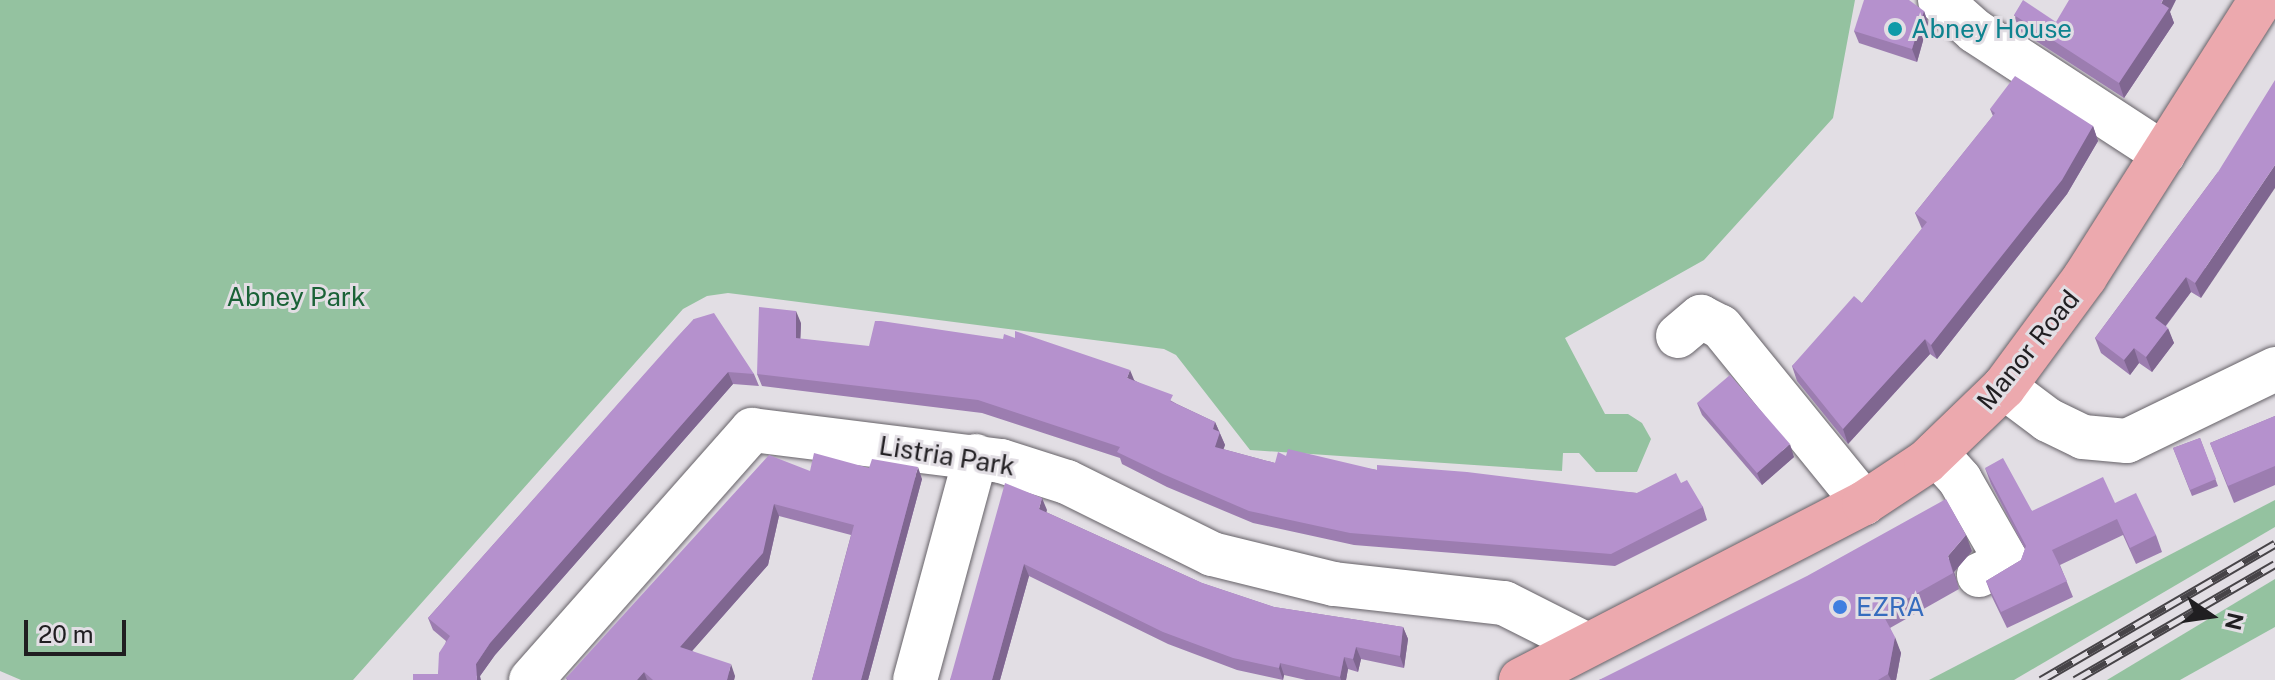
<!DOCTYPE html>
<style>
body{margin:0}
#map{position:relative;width:2275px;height:680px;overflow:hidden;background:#e2dee4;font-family:"Public Sans",sans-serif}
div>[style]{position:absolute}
.green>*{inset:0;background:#94c2a0}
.roads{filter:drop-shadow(0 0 2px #666268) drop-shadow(0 0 2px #666268)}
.minor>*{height:44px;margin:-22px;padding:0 22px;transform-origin:22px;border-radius:22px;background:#fff}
.major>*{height:44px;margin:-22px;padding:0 22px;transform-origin:22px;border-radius:22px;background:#eca9ae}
.rail>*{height:9px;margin-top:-4.5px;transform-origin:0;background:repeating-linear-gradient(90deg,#e2dee4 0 18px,#474448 0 36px);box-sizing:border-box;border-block:2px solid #474448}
.wall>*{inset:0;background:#9c7db0}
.shaded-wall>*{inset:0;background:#7f6690}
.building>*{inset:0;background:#b591cd}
.dots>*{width:22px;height:22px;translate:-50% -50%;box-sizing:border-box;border:4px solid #e2dee4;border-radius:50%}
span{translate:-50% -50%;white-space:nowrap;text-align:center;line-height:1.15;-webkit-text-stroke:6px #e2dee4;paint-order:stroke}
.culture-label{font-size:26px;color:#0d838f}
.left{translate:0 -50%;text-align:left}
.park-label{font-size:26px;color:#1a6237}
.street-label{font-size:26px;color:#201e21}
.shop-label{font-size:26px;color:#366cbe}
.north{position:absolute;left:2171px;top:576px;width:80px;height:80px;-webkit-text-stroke:6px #e2dee4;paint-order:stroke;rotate:103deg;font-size:22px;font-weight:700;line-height:32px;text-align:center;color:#201e21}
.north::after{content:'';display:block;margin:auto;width:28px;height:36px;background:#201e21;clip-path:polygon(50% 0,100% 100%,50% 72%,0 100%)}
.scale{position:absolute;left:24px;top:620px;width:102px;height:36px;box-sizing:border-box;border:4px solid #201e21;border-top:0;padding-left:10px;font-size:24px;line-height:28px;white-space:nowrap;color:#201e21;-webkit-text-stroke:6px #e2dee4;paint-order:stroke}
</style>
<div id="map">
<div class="green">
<i style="clip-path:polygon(0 0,1855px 0,1833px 118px,1704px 260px,1565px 338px,1605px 414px,1628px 414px,1642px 423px,1651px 439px,1637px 472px,1596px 472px,1579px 453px,1563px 453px,1562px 471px,1250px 450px,1176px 355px,1164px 349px,728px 293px,707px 296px,683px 309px,353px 680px,21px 680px,0 671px)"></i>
<i style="clip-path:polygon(2275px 500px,2275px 527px,2014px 680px,1929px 680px)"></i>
<i style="clip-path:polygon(2275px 579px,2275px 627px,2180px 680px,2107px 680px)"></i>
</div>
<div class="roads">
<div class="minor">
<i style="left:1940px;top:0;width:47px;rotate:41.5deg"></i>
<i style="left:1975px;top:31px;width:225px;rotate:33.1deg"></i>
<i style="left:1678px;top:336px;width:30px;rotate:-40deg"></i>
<i style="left:1701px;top:317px;width:22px;rotate:27deg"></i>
<i style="left:1721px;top:327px;width:227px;rotate:50.9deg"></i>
<i style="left:2004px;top:387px;width:55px;rotate:36.9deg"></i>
<i style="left:2048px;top:420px;width:39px;rotate:26deg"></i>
<i style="left:2083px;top:437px;width:44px;rotate:5.2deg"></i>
<i style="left:2127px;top:441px;width:165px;rotate:-25.9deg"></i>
<i style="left:1936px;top:453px;width:36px;rotate:48deg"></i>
<i style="left:1960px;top:480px;width:95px;rotate:60.2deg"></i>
<i style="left:2007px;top:562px;width:31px;rotate:155deg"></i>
<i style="left:531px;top:680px;width:334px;rotate:-48.5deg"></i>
<i style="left:752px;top:430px;width:251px;rotate:7.1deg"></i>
<i style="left:1001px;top:461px;width:69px;rotate:17.7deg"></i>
<i style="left:1067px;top:482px;width:162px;rotate:26.4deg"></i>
<i style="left:1212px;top:554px;width:126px;rotate:13.8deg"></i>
<i style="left:1334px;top:584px;width:171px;rotate:6.4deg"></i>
<i style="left:1504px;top:603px;width:93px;rotate:26.8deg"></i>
<i style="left:915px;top:680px;width:232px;rotate:-74.8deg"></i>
</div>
<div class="major">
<i style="left:1521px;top:680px;width:386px;rotate:-27.3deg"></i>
<i style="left:1864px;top:503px;width:74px;rotate:-33.5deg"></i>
<i style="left:1926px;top:462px;width:108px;rotate:-43.9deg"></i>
<i style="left:2004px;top:387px;width:137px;rotate:-53.6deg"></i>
<i style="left:2085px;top:277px;width:328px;rotate:-57.6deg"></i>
</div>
</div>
<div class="rail">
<i style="left:2041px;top:680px;width:271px;rotate:-30.2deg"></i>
<i style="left:2075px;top:680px;width:231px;rotate:-30.1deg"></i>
</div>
<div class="wall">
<i style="clip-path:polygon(1924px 11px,1928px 23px,1917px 62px,1859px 43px,1854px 31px)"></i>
<i style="clip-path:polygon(2170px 12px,2174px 23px,2124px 98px,2019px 30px,2014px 15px,2056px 22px)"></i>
<i style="clip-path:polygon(1990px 109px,2093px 126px,2098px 141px,2067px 194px,1937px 359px,1930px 354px,1848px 444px,1797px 381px,1792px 366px,1862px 303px,1922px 229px,1915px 213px,1993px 116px)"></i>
<i style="clip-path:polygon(2218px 172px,2201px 298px,2191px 292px,2166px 326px,2174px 343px,2152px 372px,2139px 363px,2130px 375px,2101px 353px,2095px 338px)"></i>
<i style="clip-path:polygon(694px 319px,754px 374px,759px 386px,733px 384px,495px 655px,480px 676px,438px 674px,446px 641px,433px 630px,428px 618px)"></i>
<i style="clip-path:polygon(801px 323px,800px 339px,1134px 380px,1177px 404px,1215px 422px,1225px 445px,1223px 449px,1275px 463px,1286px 456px,1377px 470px,1637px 493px,1681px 483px,1703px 507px,1707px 520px,1615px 566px,1354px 545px,1253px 523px,1167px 487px,1122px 464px,1120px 458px,982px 413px,762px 386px,757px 374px)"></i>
<i style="clip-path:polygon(1697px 403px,1794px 457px,1762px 485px,1702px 415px)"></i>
<i style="clip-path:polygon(2275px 416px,2275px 485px,2234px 503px,2210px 443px)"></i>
<i style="clip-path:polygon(2200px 438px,2218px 486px,2192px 496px,2173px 448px)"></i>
<i style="clip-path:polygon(869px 468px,922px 479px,868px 680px,812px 680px,851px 535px,779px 516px,768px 565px,692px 651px,735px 676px,734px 680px,567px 680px,566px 678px,810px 471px)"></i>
<i style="clip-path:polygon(1985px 468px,2032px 511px,2115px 503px,2156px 535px,2162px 552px,2136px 564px,2123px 535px,2060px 565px,2073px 597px,2007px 628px,1992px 597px,1986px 581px,2021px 560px,2025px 549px,1991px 484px)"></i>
<i style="clip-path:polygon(1047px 510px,1046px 512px,1202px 583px,1274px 607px,1403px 627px,1408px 639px,1404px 668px,1361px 659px,1358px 672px,1348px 669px,1346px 680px,1306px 680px,1284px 675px,1283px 680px,1237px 670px,1168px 644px,1029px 576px,1000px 680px,950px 680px)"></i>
<i style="clip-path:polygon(1972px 551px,1954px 572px,1959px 589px,1890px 628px,1901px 653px,1896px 680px,1599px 680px)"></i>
</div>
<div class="shaded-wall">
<i style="clip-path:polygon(2163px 0,2176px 0,2170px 12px,2174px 23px,2124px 98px,2119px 83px)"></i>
<i style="clip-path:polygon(1924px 11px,1928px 23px,1917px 62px,1912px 49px)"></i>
<i style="clip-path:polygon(2093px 126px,2098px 141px,2067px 194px,1937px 359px,1931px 345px)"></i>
<i style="clip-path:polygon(2275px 165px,2275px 188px,2201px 298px,2195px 283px)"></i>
<i style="clip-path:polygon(2186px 277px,2191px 292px,2160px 333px,2155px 318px)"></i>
<i style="clip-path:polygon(796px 311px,801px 323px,800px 351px,796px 338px)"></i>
<i style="clip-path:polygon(2168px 328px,2174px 343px,2152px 372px,2146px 357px)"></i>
<i style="clip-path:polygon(1925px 339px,1930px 354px,1848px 444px,1843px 429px)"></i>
<i style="clip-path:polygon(2134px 348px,2139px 363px,2130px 375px,2124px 360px)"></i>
<i style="clip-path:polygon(1130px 370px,1135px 382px,1127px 378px)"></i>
<i style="clip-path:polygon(728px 372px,733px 384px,495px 655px,480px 676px,481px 680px,477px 680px,476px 664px,490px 643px)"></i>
<i style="clip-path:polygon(1215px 422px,1225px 445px,1220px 459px,1215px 447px,1213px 429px)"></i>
<i style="clip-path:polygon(1790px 444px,1794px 457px,1762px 485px,1757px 473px)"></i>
<i style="clip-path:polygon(918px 467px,922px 479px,868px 680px,861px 680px)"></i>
<i style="clip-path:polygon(1042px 498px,1047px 510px,1044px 521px,1039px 509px)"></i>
<i style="clip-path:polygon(774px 504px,779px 516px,768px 565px,685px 659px,680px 647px)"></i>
<i style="clip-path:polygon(1966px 535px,1972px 551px,1954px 572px,1959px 589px,1948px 556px)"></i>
<i style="clip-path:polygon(1024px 564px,1029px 576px,1000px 680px,992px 680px)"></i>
<i style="clip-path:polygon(1403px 627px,1408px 639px,1404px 668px,1400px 656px)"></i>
<i style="clip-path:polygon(1895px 637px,1901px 653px,1896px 680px,1891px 680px,1888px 674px)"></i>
<i style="clip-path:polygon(1356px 647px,1361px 659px,1358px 672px,1353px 659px)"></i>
<i style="clip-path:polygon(1344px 657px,1348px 669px,1346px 680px,1341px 680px,1340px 677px)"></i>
<i style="clip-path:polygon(1280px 663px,1284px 675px,1283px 680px,1279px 668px)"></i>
<i style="clip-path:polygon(731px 664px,735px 676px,734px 680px,727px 680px)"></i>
<i style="clip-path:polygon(644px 672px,647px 680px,637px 680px)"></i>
</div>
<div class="building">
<i style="clip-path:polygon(1864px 0,1909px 0,1924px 11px,1912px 49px,1854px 31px)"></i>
<i style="clip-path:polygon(2023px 0,2056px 22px,2069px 0,2163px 0,2161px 3px,2169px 8px,2119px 83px,2014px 15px)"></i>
<i style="clip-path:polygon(2015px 76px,2093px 126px,2062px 180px,1931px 345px,1925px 339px,1843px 429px,1792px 366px,1854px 296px,1862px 303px,1927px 222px,1915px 213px,1995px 113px,1990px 109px)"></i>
<i style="clip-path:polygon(2275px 80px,2275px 165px,2195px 283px,2186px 277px,2155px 318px,2168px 328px,2146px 357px,2134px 348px,2124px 360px,2095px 338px,2218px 172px)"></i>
<i style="clip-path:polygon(759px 307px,796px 311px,796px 338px,869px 346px,875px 321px,881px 321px,1003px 339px,1004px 334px,1015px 338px,1015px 331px,1130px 370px,1127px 378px,1173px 395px,1170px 401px,1215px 422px,1213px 429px,1220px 432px,1215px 447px,1275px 463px,1278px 452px,1286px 456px,1288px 449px,1377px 470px,1377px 465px,1467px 472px,1637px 493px,1676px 473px,1681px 483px,1687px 480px,1703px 507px,1611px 554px,1350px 533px,1249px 511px,1163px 474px,1117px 452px,1120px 447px,978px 400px,757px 374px)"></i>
<i style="clip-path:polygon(714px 313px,754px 374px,728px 372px,490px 643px,476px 664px,477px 680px,413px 680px,413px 674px,438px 674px,439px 653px,450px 636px,428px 618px,678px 336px,694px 319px)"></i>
<i style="clip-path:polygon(1730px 375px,1790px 444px,1757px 473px,1697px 403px)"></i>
<i style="clip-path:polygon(2275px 416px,2275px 466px,2228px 486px,2210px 443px)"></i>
<i style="clip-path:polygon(2200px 438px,2216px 479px,2190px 490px,2173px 448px)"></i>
<i style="clip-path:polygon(814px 453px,869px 468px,872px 459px,918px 467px,861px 680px,812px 680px,854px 525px,774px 504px,763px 553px,680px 647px,731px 664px,727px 680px,653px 680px,644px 672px,637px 680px,568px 680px,566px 678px,769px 455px,810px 471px)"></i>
<i style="clip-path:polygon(2003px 458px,2032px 511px,2103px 477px,2115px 503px,2136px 493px,2156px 535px,2130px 548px,2117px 519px,2052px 550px,2067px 581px,2001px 612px,1986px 581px,2021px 560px,2026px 546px,1985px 468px)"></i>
<i style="clip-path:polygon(1005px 483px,1042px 498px,1039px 509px,1202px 583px,1274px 607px,1403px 627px,1400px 656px,1356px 647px,1353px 659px,1344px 657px,1340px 677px,1280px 663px,1279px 668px,1233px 658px,1163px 632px,1024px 564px,992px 680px,950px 680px)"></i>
<i style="clip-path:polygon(1946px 499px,1966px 535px,1948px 556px,1953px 573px,1882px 613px,1895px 637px,1888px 674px,1878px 680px,1599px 680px,1807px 576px)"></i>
</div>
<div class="dots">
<i style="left:1895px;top:29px;background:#0f9aa8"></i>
<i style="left:1840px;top:607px;background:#3f7fe0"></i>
</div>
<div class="culture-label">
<span class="left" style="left:1911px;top:29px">Abney House</span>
</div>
<div class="park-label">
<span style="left:296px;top:297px">Abney Park</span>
</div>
<div class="street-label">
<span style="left:2028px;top:350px;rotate:-51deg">Manor Road</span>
<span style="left:947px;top:456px;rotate:9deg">Listria Park</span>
</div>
<div class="shop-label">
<span class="left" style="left:1856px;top:607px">EZRA</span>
</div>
<div class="north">N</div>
<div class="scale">20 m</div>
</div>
